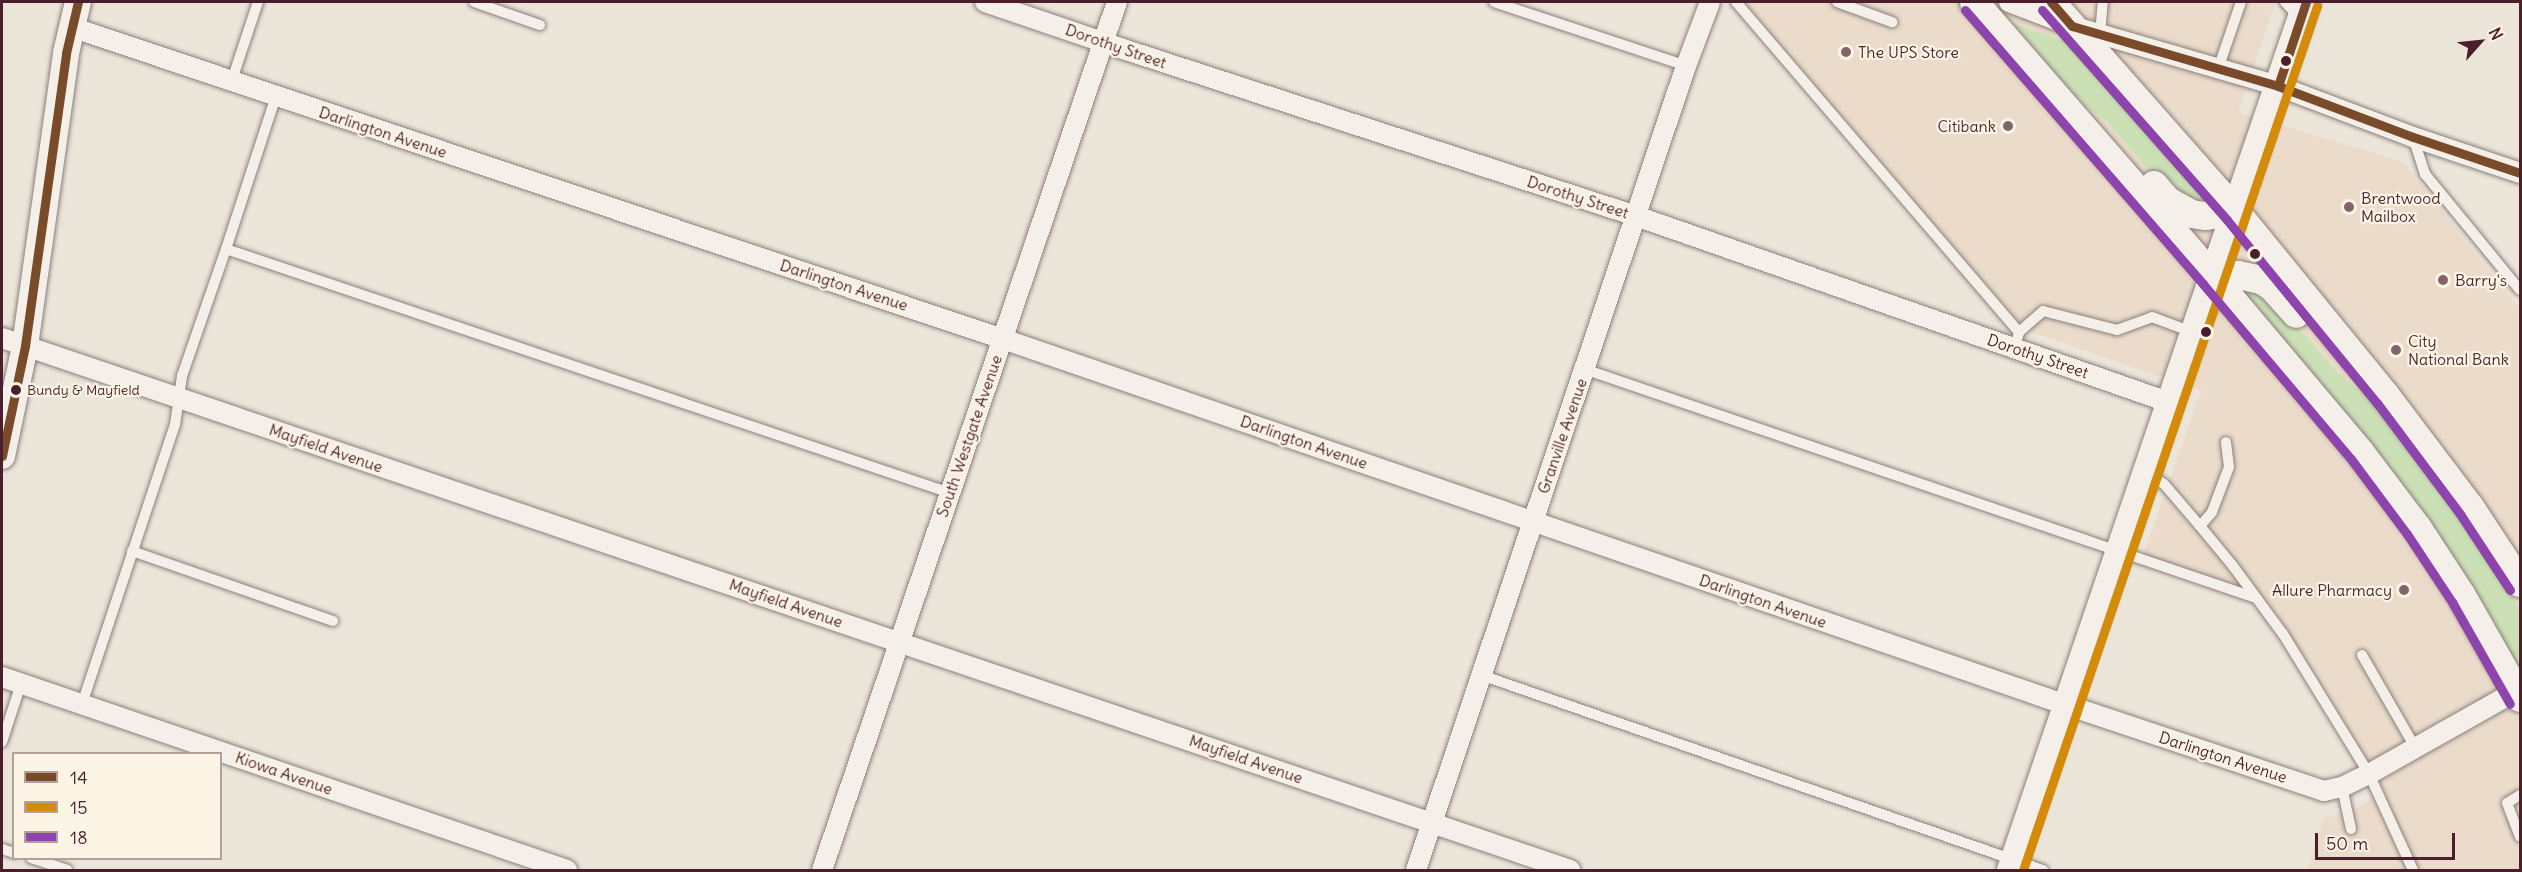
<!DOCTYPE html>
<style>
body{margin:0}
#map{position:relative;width:2522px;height:872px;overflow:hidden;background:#ece5da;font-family:Delius,sans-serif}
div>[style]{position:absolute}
.built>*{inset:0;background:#ebdbca}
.green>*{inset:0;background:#cce0b6}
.roads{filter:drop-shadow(0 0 2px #8b807d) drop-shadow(0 0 2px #8b807d)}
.service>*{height:10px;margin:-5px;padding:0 5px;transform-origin:5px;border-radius:5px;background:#f4f0e9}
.minor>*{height:20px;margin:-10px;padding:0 10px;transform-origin:10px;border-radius:10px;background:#f4f0e9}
.tertiary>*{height:26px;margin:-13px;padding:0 13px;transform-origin:13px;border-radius:13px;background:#f4f0e9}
.secondary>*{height:28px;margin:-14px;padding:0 14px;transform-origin:14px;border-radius:14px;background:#f4f0e9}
.bus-1>*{height:9px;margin:-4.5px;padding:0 4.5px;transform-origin:4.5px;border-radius:4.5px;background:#7a4b2a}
.bus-2>*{height:9px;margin:-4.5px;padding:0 4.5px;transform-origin:4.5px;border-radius:4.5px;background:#d48b09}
.bus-3>*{height:9px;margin:-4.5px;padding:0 4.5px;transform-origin:4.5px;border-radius:4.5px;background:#8e44ad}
.dots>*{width:16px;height:16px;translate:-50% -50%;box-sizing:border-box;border:3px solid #fcf5e5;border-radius:50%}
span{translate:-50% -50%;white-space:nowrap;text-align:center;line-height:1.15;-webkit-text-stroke:4.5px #fcf5e5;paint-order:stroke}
.bus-label{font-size:14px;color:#4a1f2b}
.left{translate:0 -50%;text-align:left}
.street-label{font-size:16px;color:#4a1f2b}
.poi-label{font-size:16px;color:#4a1f2b}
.right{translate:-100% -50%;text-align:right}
.frame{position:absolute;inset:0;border:3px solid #4a1f2b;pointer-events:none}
.legend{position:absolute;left:12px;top:752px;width:210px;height:108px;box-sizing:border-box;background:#fcf5e5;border:2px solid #b59f9b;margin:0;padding:8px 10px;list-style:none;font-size:18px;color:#4a1f2b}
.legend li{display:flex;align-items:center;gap:12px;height:30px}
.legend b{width:30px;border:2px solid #b59f9b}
.north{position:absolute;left:2450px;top:12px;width:60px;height:60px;-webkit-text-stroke:4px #fcf5e5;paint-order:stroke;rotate:63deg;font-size:16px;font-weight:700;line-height:24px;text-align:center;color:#4a1f2b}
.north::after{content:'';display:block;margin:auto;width:21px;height:27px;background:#4a1f2b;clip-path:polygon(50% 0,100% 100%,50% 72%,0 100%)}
.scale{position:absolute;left:2315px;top:833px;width:140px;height:27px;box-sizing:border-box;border:3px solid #4a1f2b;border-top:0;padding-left:8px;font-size:18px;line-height:21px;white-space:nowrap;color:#4a1f2b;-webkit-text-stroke:4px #fcf5e5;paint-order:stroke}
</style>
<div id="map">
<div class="built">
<i style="clip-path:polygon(1741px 2px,2276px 2px,2238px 112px,2403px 162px,2520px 309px,2520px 870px,2307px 870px,2324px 818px,2355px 809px,2385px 791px,2363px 752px,2259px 591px,2143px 556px,2201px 391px,2026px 330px)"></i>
</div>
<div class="green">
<i style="clip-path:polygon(2014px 24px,2068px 42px,2208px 205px,2173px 198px,2107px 122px,2075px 97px)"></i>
<i style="clip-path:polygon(2238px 282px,2273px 298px,2335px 370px,2381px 409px,2435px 478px,2520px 609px,2520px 665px,2518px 666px,2239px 292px)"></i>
</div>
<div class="roads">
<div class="service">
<i style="left:474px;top:2px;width:70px;rotate:19.2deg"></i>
<i style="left:1494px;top:2px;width:202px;rotate:18.4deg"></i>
<i style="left:1736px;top:2px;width:435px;rotate:49.4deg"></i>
<i style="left:2019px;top:332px;width:16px;rotate:104deg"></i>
<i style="left:1837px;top:2px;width:59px;rotate:20deg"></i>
<i style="left:2285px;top:2px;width:21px;rotate:47deg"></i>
<i style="left:2100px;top:34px;width:32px;rotate:-85deg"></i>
<i style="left:2218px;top:69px;width:71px;rotate:-71.1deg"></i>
<i style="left:232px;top:80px;width:82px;rotate:-71.6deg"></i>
<i style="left:2413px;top:137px;width:39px;rotate:72deg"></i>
<i style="left:2425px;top:174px;width:150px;rotate:50.7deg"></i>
<i style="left:226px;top:249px;width:161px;rotate:-71.9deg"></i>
<i style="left:2019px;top:332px;width:32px;rotate:-41deg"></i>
<i style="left:2043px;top:311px;width:76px;rotate:14.4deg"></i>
<i style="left:2117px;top:330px;width:37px;rotate:-20deg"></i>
<i style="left:2152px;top:317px;width:43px;rotate:20.6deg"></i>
<i style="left:1584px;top:369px;width:710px;rotate:18.82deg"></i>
<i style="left:2146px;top:471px;width:22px;rotate:36deg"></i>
<i style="left:2164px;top:484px;width:55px;rotate:49.4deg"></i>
<i style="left:2200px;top:526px;width:52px;rotate:50.5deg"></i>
<i style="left:2233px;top:566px;width:84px;rotate:53.7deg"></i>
<i style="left:2283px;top:634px;width:164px;rotate:58.4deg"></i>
<i style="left:2369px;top:774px;width:106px;rotate:65.4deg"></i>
<i style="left:2200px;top:526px;width:18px;rotate:-49deg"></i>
<i style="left:2212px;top:512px;width:48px;rotate:-69.3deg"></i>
<i style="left:2229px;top:467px;width:25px;rotate:-97deg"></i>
<i style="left:132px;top:551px;width:213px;rotate:19.2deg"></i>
<i style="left:2362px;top:655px;width:108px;rotate:60.1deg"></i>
<i style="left:1481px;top:675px;width:595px;rotate:19.14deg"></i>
<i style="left:82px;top:704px;width:294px;rotate:-71.6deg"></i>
<i style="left:175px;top:425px;width:49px;rotate:-81.9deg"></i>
<i style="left:182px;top:376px;width:134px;rotate:-70.9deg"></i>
<i style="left:226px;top:249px;width:764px;rotate:18.62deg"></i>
<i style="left:2px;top:742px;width:61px;rotate:-71.9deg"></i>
<i style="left:2342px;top:787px;width:43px;rotate:77.9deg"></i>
<i style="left:2520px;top:795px;width:15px;rotate:148deg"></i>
<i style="left:2507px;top:803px;width:36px;rotate:69deg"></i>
<i style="left:2px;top:849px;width:13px;rotate:18deg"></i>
<i style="left:31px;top:858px;width:38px;rotate:18deg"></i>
</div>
<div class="minor">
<i style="left:985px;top:2px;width:146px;rotate:18.8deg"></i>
<i style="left:1123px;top:49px;width:539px;rotate:18.03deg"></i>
<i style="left:1636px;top:216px;width:564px;rotate:19.27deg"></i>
<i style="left:2009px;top:2px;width:67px;rotate:20.9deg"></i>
<i style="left:2072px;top:26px;width:215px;rotate:16.2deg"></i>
<i style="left:2278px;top:86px;width:144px;rotate:20.7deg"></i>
<i style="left:2413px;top:137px;width:113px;rotate:18.6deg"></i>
<i style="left:71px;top:27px;width:983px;rotate:18.51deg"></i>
<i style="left:1003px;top:339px;width:1103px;rotate:18.99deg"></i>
<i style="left:2046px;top:698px;width:293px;rotate:18.5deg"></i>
<i style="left:2324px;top:791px;width:18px;rotate:-13deg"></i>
<i style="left:2342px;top:787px;width:30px;rotate:-26deg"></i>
<i style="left:2369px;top:774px;width:173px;rotate:-29.4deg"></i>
<i style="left:2px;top:338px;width:1656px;rotate:18.74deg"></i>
<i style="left:2px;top:677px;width:597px;rotate:18.86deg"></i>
<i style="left:822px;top:870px;width:917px;rotate:-71.23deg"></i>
<i style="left:1416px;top:870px;width:848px;rotate:-71.44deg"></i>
<i style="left:1686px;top:66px;width:68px;rotate:-69.4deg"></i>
</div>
<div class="tertiary">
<i style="left:2px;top:456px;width:112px;rotate:-78.2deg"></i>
<i style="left:25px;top:346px;width:296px;rotate:-82deg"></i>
<i style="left:66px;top:53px;width:52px;rotate:-76.8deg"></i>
<i style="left:2010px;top:870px;width:917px;rotate:-71.17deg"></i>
</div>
<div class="secondary">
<i style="left:1974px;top:2px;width:363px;rotate:49deg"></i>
<i style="left:2212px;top:276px;width:230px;rotate:49.9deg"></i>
<i style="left:2360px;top:452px;width:94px;rotate:52.8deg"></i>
<i style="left:2417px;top:527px;width:82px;rotate:56.9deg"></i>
<i style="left:2462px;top:596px;width:117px;rotate:60.4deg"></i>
<i style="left:2051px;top:2px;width:280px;rotate:48.6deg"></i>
<i style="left:2236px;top:212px;width:237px;rotate:50.8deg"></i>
<i style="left:2386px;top:396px;width:139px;rotate:52.9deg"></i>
<i style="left:2470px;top:507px;width:91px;rotate:56.7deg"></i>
<i style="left:2154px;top:185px;width:21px;rotate:49deg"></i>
<i style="left:2168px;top:201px;width:26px;rotate:29deg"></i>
<i style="left:2191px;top:214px;width:15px;rotate:8deg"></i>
<i style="left:2206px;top:216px;width:30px;rotate:-8deg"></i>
<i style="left:2212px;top:276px;width:26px;rotate:-2deg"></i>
<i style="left:2238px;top:275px;width:24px;rotate:12deg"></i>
<i style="left:2261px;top:280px;width:13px;rotate:32deg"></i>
<i style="left:2272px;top:287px;width:36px;rotate:48deg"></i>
</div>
</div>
<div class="bus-1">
<i style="left:2051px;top:2px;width:32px;rotate:49deg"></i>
<i style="left:2072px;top:26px;width:215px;rotate:16.2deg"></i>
<i style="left:2278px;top:86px;width:144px;rotate:20.7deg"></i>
<i style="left:2413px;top:137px;width:113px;rotate:18.6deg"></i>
<i style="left:2278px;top:86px;width:89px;rotate:-71.6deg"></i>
<i style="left:2px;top:456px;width:112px;rotate:-78.2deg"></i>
<i style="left:25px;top:346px;width:296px;rotate:-82deg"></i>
<i style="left:66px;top:53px;width:52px;rotate:-76.8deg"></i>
</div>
<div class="bus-2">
<i style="left:2023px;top:870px;width:913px;rotate:-71.21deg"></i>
</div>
<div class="bus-3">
<i style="left:1965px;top:10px;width:363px;rotate:49deg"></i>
<i style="left:2203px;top:284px;width:229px;rotate:49.8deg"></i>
<i style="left:2351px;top:459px;width:94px;rotate:53.3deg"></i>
<i style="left:2407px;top:534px;width:82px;rotate:56.5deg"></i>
<i style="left:2452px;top:602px;width:117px;rotate:60.4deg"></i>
<i style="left:2042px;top:10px;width:280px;rotate:48.6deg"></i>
<i style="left:2227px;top:220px;width:237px;rotate:50.7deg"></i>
<i style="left:2377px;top:403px;width:139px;rotate:53.2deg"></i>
<i style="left:2460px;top:514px;width:91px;rotate:56.7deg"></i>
</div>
<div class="dots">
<i style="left:1846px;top:52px;background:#836468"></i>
<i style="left:2286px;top:61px;background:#4a1f2b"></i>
<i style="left:2008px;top:126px;background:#836468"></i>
<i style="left:2349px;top:207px;background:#836468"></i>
<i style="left:2255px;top:254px;background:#4a1f2b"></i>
<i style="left:2443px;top:280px;background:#836468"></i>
<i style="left:2206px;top:332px;background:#4a1f2b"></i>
<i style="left:2396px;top:350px;background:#836468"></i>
<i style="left:16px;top:390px;background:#4a1f2b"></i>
<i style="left:2404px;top:590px;background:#836468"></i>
</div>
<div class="bus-label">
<span class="left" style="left:27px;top:390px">Bundy &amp; Mayfield</span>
</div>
<div class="street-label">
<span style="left:1116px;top:46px;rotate:19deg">Dorothy Street</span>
<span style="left:383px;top:132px;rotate:18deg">Darlington Avenue</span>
<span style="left:1578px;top:197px;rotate:18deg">Dorothy Street</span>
<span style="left:844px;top:285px;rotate:18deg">Darlington Avenue</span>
<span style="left:2038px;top:356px;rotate:19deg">Dorothy Street</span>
<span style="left:969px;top:436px;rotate:-71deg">South Westgate Avenue</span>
<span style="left:1562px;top:436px;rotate:-71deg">Granville Avenue</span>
<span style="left:1304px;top:442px;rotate:19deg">Darlington Avenue</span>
<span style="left:326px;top:448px;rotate:19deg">Mayfield Avenue</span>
<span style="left:1763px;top:601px;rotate:19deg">Darlington Avenue</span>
<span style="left:786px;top:603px;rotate:19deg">Mayfield Avenue</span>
<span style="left:2223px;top:757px;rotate:18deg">Darlington Avenue</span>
<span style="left:1246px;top:759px;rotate:19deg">Mayfield Avenue</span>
<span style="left:284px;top:773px;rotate:19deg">Kiowa Avenue</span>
</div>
<div class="poi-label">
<span class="left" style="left:1858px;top:52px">The UPS Store</span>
<span class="right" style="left:1996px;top:126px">Citibank</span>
<span class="left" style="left:2361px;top:207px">Brentwood<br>Mailbox</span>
<span class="left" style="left:2455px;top:280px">Barry's</span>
<span class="left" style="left:2408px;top:350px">City<br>National Bank</span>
<span class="right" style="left:2392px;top:590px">Allure Pharmacy</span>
</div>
<div class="frame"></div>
<ul class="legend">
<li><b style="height:8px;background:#7a4b2a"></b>14</li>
<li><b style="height:8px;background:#d48b09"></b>15</li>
<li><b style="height:8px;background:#8e44ad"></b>18</li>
</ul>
<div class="north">N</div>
<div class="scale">50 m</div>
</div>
